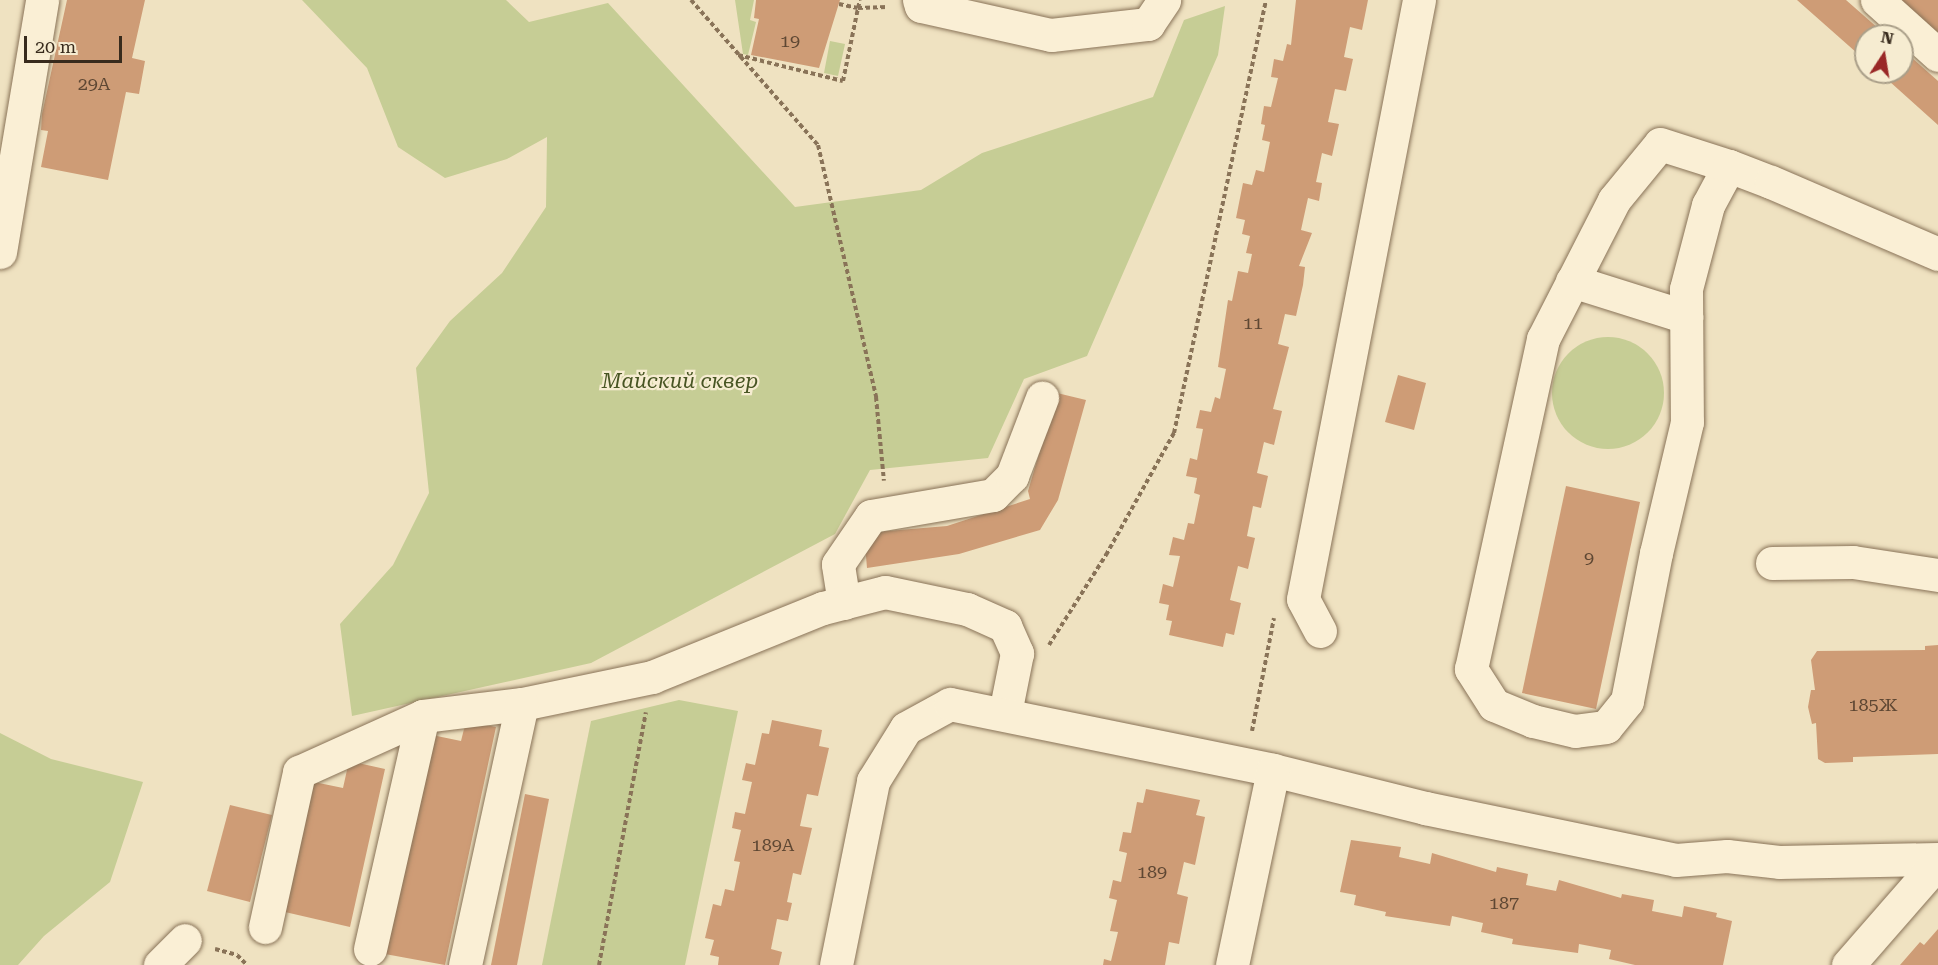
<!DOCTYPE html>
<meta charset="utf-8">
<style>
body{margin:0}
#map{position:relative;width:1938px;height:965px;overflow:hidden;background:#efe2c1;font-family:"Roboto Serif",serif}
div>[style]{position:absolute}
.green>*{inset:0;background:#c6cd95}
.round{border-radius:50%}
.building>*{inset:0;background:#ce9c76}
.path>*{height:4px;margin-top:-2px;transform-origin:0;background:repeating-linear-gradient(90deg,#897358 0 4.5px,transparent 0 7.5px)}
.roads{filter:drop-shadow(0 0 2px #897358) drop-shadow(0 0 2px #897358)}
.minor>*{height:33px;margin:-16.5px;padding:0 16.5px;transform-origin:16.5px;border-radius:16.5px;background:#faefd5}
span{translate:-50% -50%;white-space:nowrap;text-align:center;line-height:1.15;-webkit-text-stroke:4.5px #f6ecd1;paint-order:stroke}
.number-label{font-size:18px;color:#5e4733}
.number-label span{-webkit-text-stroke-width:0}
.park-label{font-size:21px;color:#485523;font-style:italic}
.north{position:absolute;left:1854px;top:24px;width:60px;height:60px;box-sizing:border-box;background:#f6ecd1;border:2px solid #aa9f89;border-radius:50%;rotate:12deg;font-size:16px;font-weight:700;line-height:24px;text-align:center;color:#382b1d}
.north::after{content:'';display:block;margin:auto;width:21px;height:27px;background:#9a2827;clip-path:polygon(50% 0,100% 100%,50% 72%,0 100%)}
.scale{position:absolute;left:24px;top:36px;width:98px;height:27px;box-sizing:border-box;border:3px solid #382b1d;border-top:0;padding-left:8px;font-size:18px;line-height:21px;white-space:nowrap;color:#382b1d;-webkit-text-stroke:4px #f6ecd1;paint-order:stroke}
</style>
<div id="map">
<div class="green">
<i style="clip-path:polygon(302px 0,506px 0,529px 22px,608px 3px,795px 207px,921px 190px,982px 153px,1153px 97px,1184px 20px,1225px 6px,1218px 55px,1087px 356px,1024px 379px,988px 458px,870px 470px,835px 534px,591px 663px,352px 716px,340px 624px,393px 565px,429px 493px,416px 368px,450px 321px,502px 273px,546px 207px,547px 137px,507px 159px,445px 178px,398px 147px,367px 68px)"></i>
<i style="clip-path:polygon(735px 0,754px 0,750px 20px,756px 22px,748px 55px,743px 54px)"></i>
<i style="clip-path:polygon(830px 41px,845px 44px,838px 76px,824px 73px)"></i>
<i class="round" style="left:1552px;top:337px;width:112px;height:112px"></i>
<i style="clip-path:polygon(679px 700px,738px 711px,685px 965px,542px 965px,591px 721px)"></i>
<i style="clip-path:polygon(0 733px,51px 759px,143px 782px,110px 882px,44px 936px,18px 965px,0 965px)"></i>
</div>
<div class="building">
<i style="clip-path:polygon(67px 0,145px 0,132px 58px,145px 61px,139px 94px,126px 92px,108px 180px,41px 167px,48px 131px,41px 130px,42px 114px)"></i>
<i style="clip-path:polygon(756px 0,840px 0,819px 68px,751px 55px,759px 19px,754px 18px)"></i>
<i style="clip-path:polygon(1296px 0,1368px 0,1362px 30px,1350px 27px,1344px 57px,1353px 59px,1346px 91px,1335px 89px,1328px 122px,1339px 124px,1332px 156px,1322px 153px,1316px 182px,1322px 183px,1319px 201px,1308px 198px,1301px 230px,1312px 233px,1299px 266px,1305px 267px,1303px 285px,1296px 316px,1285px 314px,1278px 344px,1289px 347px,1273px 409px,1282px 411px,1274px 445px,1264px 442px,1257px 473px,1268px 476px,1261px 508px,1253px 506px,1247px 536px,1255px 538px,1248px 569px,1238px 566px,1230px 600px,1241px 603px,1234px 635px,1226px 633px,1223px 647px,1169px 635px,1172px 621px,1166px 620px,1169px 605px,1159px 603px,1163px 584px,1173px 587px,1180px 556px,1169px 555px,1173px 537px,1184px 540px,1188px 523px,1194px 524px,1200px 495px,1194px 493px,1197px 478px,1186px 476px,1190px 458px,1197px 460px,1203px 429px,1196px 428px,1200px 410px,1211px 412px,1215px 397px,1220px 399px,1226px 369px,1218px 367px,1228px 300px,1232px 301px,1238px 271px,1248px 273px,1252px 254px,1246px 253px,1250px 236px,1242px 234px,1245px 220px,1236px 218px,1243px 183px,1252px 185px,1256px 170px,1264px 172px,1270px 142px,1262px 140px,1265px 125px,1261px 124px,1264px 106px,1271px 107px,1278px 78px,1271px 77px,1274px 59px,1283px 61px,1287px 44px,1291px 45px)"></i>
<i style="clip-path:polygon(1797px 0,1846px 0,1887px 36px,1866px 36px,1866px 61px)"></i>
<i style="clip-path:polygon(1900px 0,1938px 0,1938px 33px)"></i>
<i style="clip-path:polygon(1902px 49px,1938px 81px,1938px 125px,1879px 72px,1902px 72px)"></i>
<i style="clip-path:polygon(1398px 375px,1426px 383px,1414px 430px,1385px 422px)"></i>
<i style="clip-path:polygon(1057px 393px,1086px 400px,1058px 500px,1040px 530px,959px 554px,867px 568px,864px 533px,947px 526px,1030px 499px,1028px 491px)"></i>
<i style="clip-path:polygon(1566px 486px,1640px 502px,1596px 709px,1522px 693px)"></i>
<i style="clip-path:polygon(1938px 645px,1938px 754px,1853px 757px,1853px 762px,1825px 763px,1818px 759px,1816px 723px,1812px 724px,1808px 707px,1811px 690px,1815px 690px,1811px 660px,1817px 651px,1925px 650px,1925px 646px)"></i>
<i style="clip-path:polygon(772px 720px,822px 730px,819px 746px,829px 748px,818px 796px,807px 794px,800px 826px,812px 828px,801px 875px,793px 873px,787px 902px,792px 903px,788px 921px,777px 919px,771px 949px,782px 952px,779px 965px,718px 965px,719px 957px,710px 955px,714px 940px,705px 938px,713px 904px,721px 906px,725px 889px,734px 891px,740px 862px,734px 861px,741px 830px,732px 828px,735px 812px,745px 814px,752px 782px,742px 780px,746px 763px,755px 765px,762px 733px,769px 734px)"></i>
<i style="clip-path:polygon(466px 721px,496px 727px,445px 965px,385px 954px,432px 735px,461px 741px)"></i>
<i style="clip-path:polygon(349px 761px,385px 769px,350px 927px,285px 912px,314px 782px,343px 788px)"></i>
<i style="clip-path:polygon(1146px 789px,1200px 800px,1196px 815px,1205px 817px,1195px 865px,1184px 862px,1177px 894px,1188px 897px,1179px 944px,1169px 942px,1165px 965px,1103px 965px,1104px 959px,1111px 961px,1118px 932px,1110px 931px,1117px 900px,1109px 898px,1113px 880px,1121px 882px,1127px 853px,1119px 851px,1123px 832px,1131px 833px,1137px 802px,1143px 803px)"></i>
<i style="clip-path:polygon(525px 794px,549px 799px,517px 965px,491px 965px)"></i>
<i style="clip-path:polygon(230px 805px,272px 815px,250px 902px,207px 891px)"></i>
<i style="clip-path:polygon(1351px 840px,1401px 847px,1399px 857px,1430px 864px,1432px 853px,1496px 872px,1497px 867px,1528px 874px,1526px 885px,1556px 891px,1559px 880px,1621px 898px,1622px 894px,1654px 900px,1652px 911px,1682px 917px,1684px 906px,1717px 913px,1716px 917px,1732px 921px,1723px 965px,1635px 965px,1609px 959px,1611px 950px,1579px 944px,1578px 953px,1512px 944px,1513px 939px,1481px 932px,1483px 923px,1452px 916px,1450px 926px,1385px 916px,1386px 912px,1354px 905px,1356px 895px,1340px 892px)"></i>
<i style="clip-path:polygon(1938px 929px,1938px 965px,1900px 965px,1920px 942px,1924px 945px)"></i>
</div>
<div class="path">
<i style="left:691px;top:0;width:193px;rotate:48.8deg"></i>
<i style="left:818px;top:145px;width:259px;rotate:77deg"></i>
<i style="left:876px;top:397px;width:84px;rotate:84.6deg"></i>
<i style="left:839px;top:4px;width:19px;rotate:12deg"></i>
<i style="left:858px;top:8px;width:8px;rotate:-76deg"></i>
<i style="left:738px;top:55px;width:108px;rotate:13.9deg"></i>
<i style="left:843px;top:81px;width:75px;rotate:-78.4deg"></i>
<i style="left:858px;top:8px;width:29px;rotate:-2deg"></i>
<i style="left:1049px;top:645px;width:107px;rotate:-57.7deg"></i>
<i style="left:1106px;top:555px;width:140px;rotate:-60.9deg"></i>
<i style="left:1174px;top:433px;width:443px;rotate:-78deg"></i>
<i style="left:1252px;top:731px;width:115px;rotate:-79deg"></i>
<i style="left:215px;top:949px;width:23px;rotate:15deg"></i>
<i style="left:237px;top:955px;width:14px;rotate:45deg"></i>
<i style="left:599px;top:965px;width:257px;rotate:-79.5deg"></i>
</div>
<div class="roads">
<div class="minor">
<i style="left:919px;top:0;width:6px;rotate:72deg"></i>
<i style="left:921px;top:6px;width:133px;rotate:12.6deg"></i>
<i style="left:1051px;top:35px;width:98px;rotate:-6.5deg"></i>
<i style="left:1148px;top:24px;width:29px;rotate:-56deg"></i>
<i style="left:1877px;top:0;width:82px;rotate:42deg"></i>
<i style="left:1729px;top:166px;width:44px;rotate:118.3deg"></i>
<i style="left:1708px;top:205px;width:87px;rotate:104.7deg"></i>
<i style="left:1686px;top:289px;width:133px;rotate:89.6deg"></i>
<i style="left:1687px;top:422px;width:135px;rotate:103.3deg"></i>
<i style="left:1656px;top:553px;width:151px;rotate:101.1deg"></i>
<i style="left:1627px;top:701px;width:33px;rotate:129deg"></i>
<i style="left:1606px;top:727px;width:31px;rotate:173deg"></i>
<i style="left:1575px;top:731px;width:43px;rotate:-166.6deg"></i>
<i style="left:1533px;top:721px;width:42px;rotate:-157.7deg"></i>
<i style="left:1494px;top:705px;width:43px;rotate:-122.6deg"></i>
<i style="left:1471px;top:669px;width:338px;rotate:-77.7deg"></i>
<i style="left:1543px;top:339px;width:156px;rotate:-62.9deg"></i>
<i style="left:1614px;top:200px;width:72px;rotate:-50.6deg"></i>
<i style="left:1660px;top:144px;width:72px;rotate:17.7deg"></i>
<i style="left:1729px;top:166px;width:45px;rotate:20.9deg"></i>
<i style="left:1771px;top:182px;width:182px;rotate:23.3deg"></i>
<i style="left:0;top:252px;width:255px;rotate:-80.5deg"></i>
<i style="left:1572px;top:281px;width:120px;rotate:17.5deg"></i>
<i style="left:1772px;top:563px;width:81px;rotate:-0.7deg"></i>
<i style="left:1853px;top:562px;width:86px;rotate:8.7deg"></i>
<i style="left:844px;top:603px;width:39px;rotate:-99deg"></i>
<i style="left:838px;top:564px;width:58px;rotate:-55.5deg"></i>
<i style="left:871px;top:516px;width:124px;rotate:-9.8deg"></i>
<i style="left:993px;top:495px;width:27px;rotate:-45deg"></i>
<i style="left:1012px;top:476px;width:84px;rotate:-69deg"></i>
<i style="left:1320px;top:631px;width:36px;rotate:-118deg"></i>
<i style="left:1303px;top:599px;width:610px;rotate:-79.04deg"></i>
<i style="left:265px;top:927px;width:159px;rotate:-77.6deg"></i>
<i style="left:299px;top:772px;width:136px;rotate:-24.3deg"></i>
<i style="left:423px;top:716px;width:100px;rotate:-6.9deg"></i>
<i style="left:522px;top:704px;width:133px;rotate:-11.7deg"></i>
<i style="left:652px;top:677px;width:184px;rotate:-22deg"></i>
<i style="left:823px;top:608px;width:64px;rotate:-14.5deg"></i>
<i style="left:885px;top:592px;width:84px;rotate:11.7deg"></i>
<i style="left:967px;top:609px;width:42px;rotate:24.1deg"></i>
<i style="left:1005px;top:626px;width:30px;rotate:66deg"></i>
<i style="left:1017px;top:653px;width:61px;rotate:101.3deg"></i>
<i style="left:370px;top:949px;width:239px;rotate:-77.2deg"></i>
<i style="left:160px;top:965px;width:35px;rotate:-45deg"></i>
<i style="left:465px;top:965px;width:267px;rotate:-77.7deg"></i>
<i style="left:836px;top:965px;width:188px;rotate:-78.6deg"></i>
<i style="left:873px;top:781px;width:62px;rotate:-58.1deg"></i>
<i style="left:906px;top:728px;width:50px;rotate:-28.6deg"></i>
<i style="left:950px;top:704px;width:330px;rotate:11.5deg"></i>
<i style="left:1273px;top:770px;width:157px;rotate:14deg"></i>
<i style="left:1425px;top:808px;width:256px;rotate:11.7deg"></i>
<i style="left:1676px;top:860px;width:51px;rotate:-4.5deg"></i>
<i style="left:1727px;top:856px;width:52px;rotate:6.6deg"></i>
<i style="left:1779px;top:862px;width:159px;rotate:-1.1deg"></i>
<i style="left:1232px;top:965px;width:199px;rotate:-78.1deg"></i>
<i style="left:1848px;top:965px;width:137px;rotate:-48.9deg"></i>
</div>
</div>
<div class="number-label">
<span style="left:790px;top:41px">19</span>
<span style="left:94px;top:84px">29А</span>
<span style="left:1253px;top:323px">11</span>
<span style="left:1589px;top:558px">9</span>
<span style="left:1873px;top:705px">185Ж</span>
<span style="left:773px;top:845px">189А</span>
<span style="left:1152px;top:872px">189</span>
<span style="left:1504px;top:903px">187</span>
</div>
<div class="park-label">
<span style="left:680px;top:381px">Майский сквер</span>
</div>
<div class="north">N</div>
<div class="scale">20 m</div>
</div>
